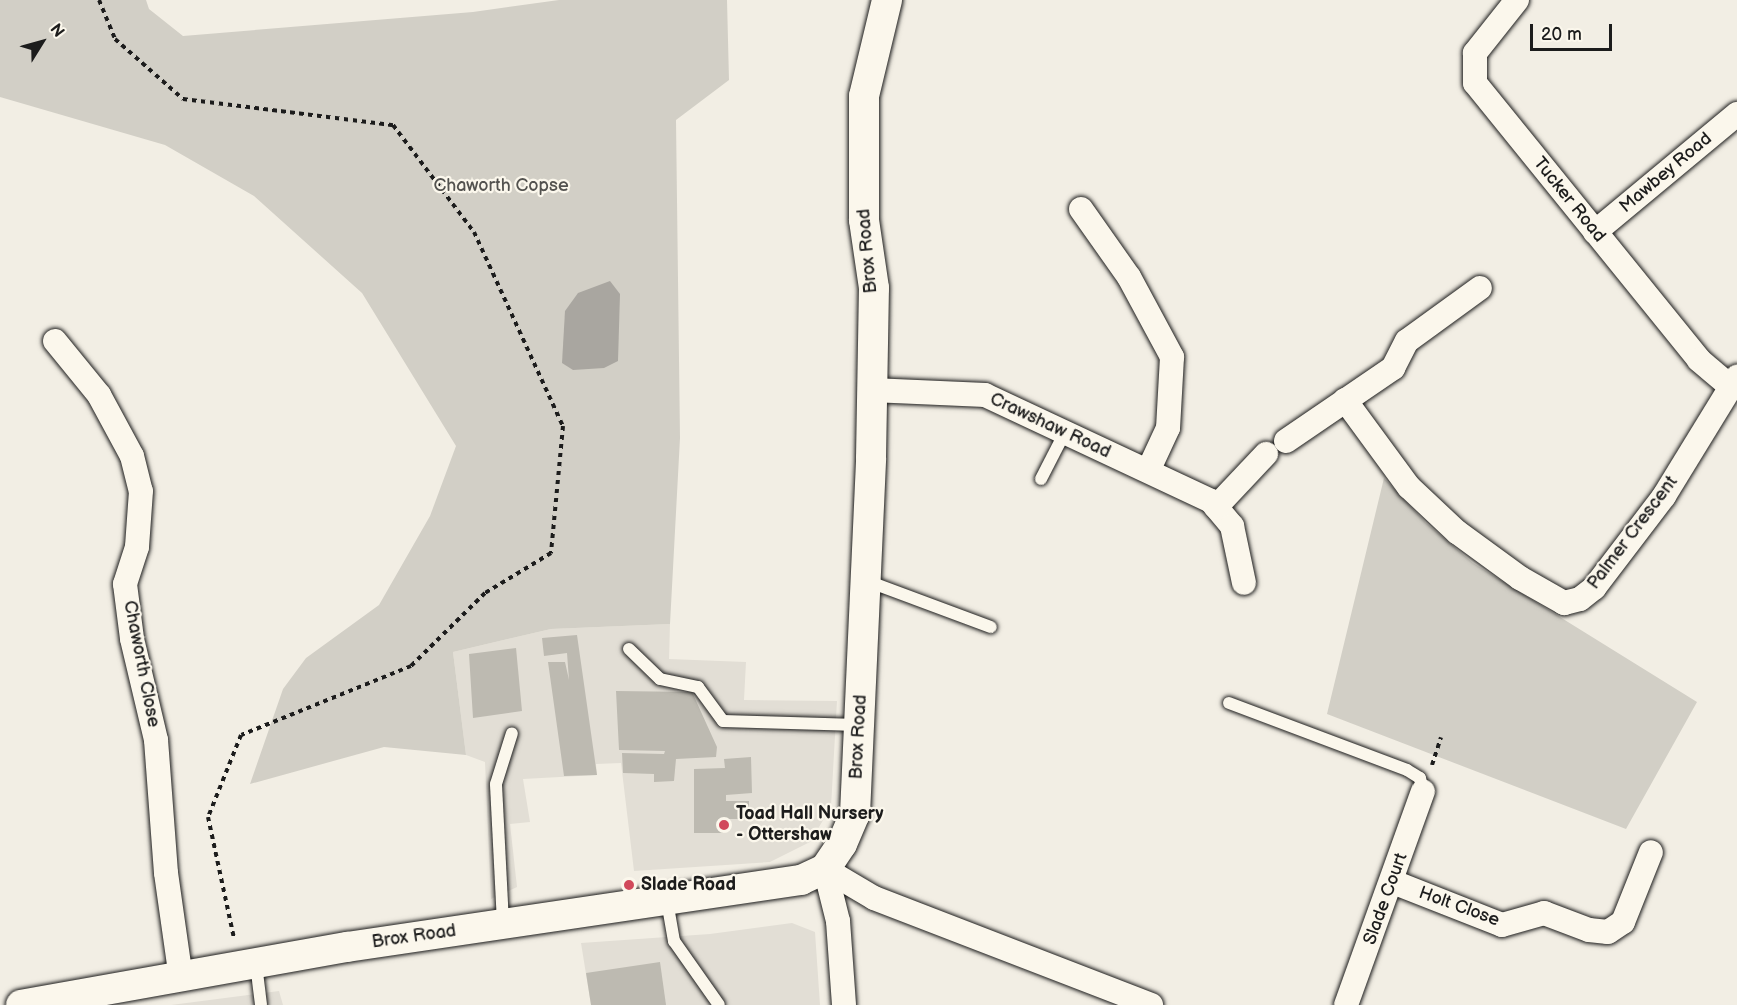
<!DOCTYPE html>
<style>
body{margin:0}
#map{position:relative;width:1737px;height:1005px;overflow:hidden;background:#f2eee4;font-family:"Balsamiq Sans",sans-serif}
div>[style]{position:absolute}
.built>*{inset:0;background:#e2ded5}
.green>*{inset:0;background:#d2cfc6}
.water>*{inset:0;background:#a9a6a0}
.building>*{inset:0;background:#bdbab1}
.path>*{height:4px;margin-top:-2px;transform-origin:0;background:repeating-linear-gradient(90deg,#1c1c1c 0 4.5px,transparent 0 9px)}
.roads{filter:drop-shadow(0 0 2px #1c1c1c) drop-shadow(0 0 2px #1c1c1c)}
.service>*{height:12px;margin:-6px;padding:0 6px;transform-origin:6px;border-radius:6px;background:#fbf7ec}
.minor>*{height:24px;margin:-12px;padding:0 12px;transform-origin:12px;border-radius:12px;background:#fbf7ec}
.tertiary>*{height:30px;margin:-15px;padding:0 15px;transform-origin:15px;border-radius:15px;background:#fbf7ec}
.dots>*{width:16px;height:16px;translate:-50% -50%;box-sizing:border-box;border:3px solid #fbf7ec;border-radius:50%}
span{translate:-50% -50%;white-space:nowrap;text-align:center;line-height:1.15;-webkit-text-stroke:4.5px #fbf7ec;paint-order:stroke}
.street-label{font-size:18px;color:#1c1c1c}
.park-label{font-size:18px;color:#53524f}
.poi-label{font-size:18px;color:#1c1c1c;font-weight:700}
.left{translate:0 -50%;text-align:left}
.north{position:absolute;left:12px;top:12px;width:60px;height:60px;-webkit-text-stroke:4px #fbf7ec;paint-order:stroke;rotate:53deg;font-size:16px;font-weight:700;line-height:24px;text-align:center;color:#1c1c1c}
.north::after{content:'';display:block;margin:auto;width:21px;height:27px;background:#1c1c1c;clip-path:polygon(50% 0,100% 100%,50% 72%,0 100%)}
.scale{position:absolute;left:1530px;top:24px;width:82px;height:27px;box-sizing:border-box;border:3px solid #1c1c1c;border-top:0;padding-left:8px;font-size:18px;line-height:21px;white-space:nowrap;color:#1c1c1c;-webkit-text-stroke:4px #fbf7ec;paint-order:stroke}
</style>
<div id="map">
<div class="built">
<i style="clip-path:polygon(670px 624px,669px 659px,746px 662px,744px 700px,837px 701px,831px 807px,810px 842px,770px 862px,634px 871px,621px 763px,596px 764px,597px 775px,523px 779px,530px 822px,510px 824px,517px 887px,491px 899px,485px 762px,466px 755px,453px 652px,551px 629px)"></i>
<i style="clip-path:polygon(792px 923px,815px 932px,820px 1005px,591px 1005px,581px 943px,710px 934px)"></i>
<i style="clip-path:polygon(279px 991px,283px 1005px,171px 1005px)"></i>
</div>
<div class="green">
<i style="clip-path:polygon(0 0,146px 0,149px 9px,183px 36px,473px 12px,559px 0,727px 0,729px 80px,676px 120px,680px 438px,670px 624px,551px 629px,453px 652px,466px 755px,384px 747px,250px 784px,283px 689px,306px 658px,379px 605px,430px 516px,456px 446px,362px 293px,254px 196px,165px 145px,0 97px)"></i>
<i style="clip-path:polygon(1384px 478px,1426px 523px,1473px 563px,1697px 702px,1626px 829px,1327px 714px)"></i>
</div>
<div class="water">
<i style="clip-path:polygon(610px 281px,620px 294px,618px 361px,604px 368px,573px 370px,562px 363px,565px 311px,578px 293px)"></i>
</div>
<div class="building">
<i style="clip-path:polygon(577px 635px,597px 775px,564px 776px,548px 662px,565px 662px,569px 680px,567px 653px,544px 656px,542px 638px)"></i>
<i style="clip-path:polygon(516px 648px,522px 711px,473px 718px,469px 654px)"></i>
<i style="clip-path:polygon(616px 691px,692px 692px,717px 747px,716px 757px,676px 759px,674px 781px,654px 782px,654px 774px,623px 773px,622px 753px,664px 754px,665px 751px,619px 750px)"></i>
<i style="clip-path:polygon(751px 757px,752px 793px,726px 795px,726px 801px,749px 801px,749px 819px,725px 819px,725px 833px,694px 833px,694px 769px,725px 768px,724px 759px)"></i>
<i style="clip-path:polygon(660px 962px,666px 1005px,591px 1005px,586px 973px)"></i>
</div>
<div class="path">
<i style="left:99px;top:0;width:42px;rotate:67.7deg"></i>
<i style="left:115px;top:39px;width:91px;rotate:41.4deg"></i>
<i style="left:183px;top:99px;width:212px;rotate:7.1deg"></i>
<i style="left:393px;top:125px;width:134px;rotate:52.9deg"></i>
<i style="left:474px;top:232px;width:213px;rotate:65.4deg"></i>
<i style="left:563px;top:426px;width:128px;rotate:95.4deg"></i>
<i style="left:551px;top:553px;width:77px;rotate:148.8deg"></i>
<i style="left:485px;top:593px;width:104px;rotate:135.4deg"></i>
<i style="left:411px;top:666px;width:183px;rotate:157.9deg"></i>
<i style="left:241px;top:735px;width:88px;rotate:111.9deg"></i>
<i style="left:208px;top:817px;width:124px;rotate:77.9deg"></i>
<i style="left:1432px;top:765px;width:29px;rotate:-72deg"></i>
</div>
<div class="roads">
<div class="service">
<i style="left:1041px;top:479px;width:53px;rotate:-62.9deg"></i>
<i style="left:867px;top:581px;width:132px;rotate:20.4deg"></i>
<i style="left:629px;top:649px;width:43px;rotate:44.1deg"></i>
<i style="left:660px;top:679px;width:39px;rotate:12deg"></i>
<i style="left:698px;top:687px;width:42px;rotate:53.7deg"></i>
<i style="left:723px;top:721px;width:135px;rotate:1.7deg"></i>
<i style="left:1229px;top:703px;width:190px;rotate:20.6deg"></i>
<i style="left:1407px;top:770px;width:15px;rotate:32deg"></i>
<i style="left:1420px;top:778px;width:13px;rotate:77deg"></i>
<i style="left:667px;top:901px;width:41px;rotate:80.1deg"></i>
<i style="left:674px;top:941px;width:78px;rotate:54.9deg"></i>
<i style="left:503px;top:923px;width:139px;rotate:-92.9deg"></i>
<i style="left:496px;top:784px;width:53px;rotate:-72.6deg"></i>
<i style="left:256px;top:964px;width:41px;rotate:83deg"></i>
</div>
<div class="minor">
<i style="left:1517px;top:0;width:68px;rotate:128.4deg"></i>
<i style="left:1475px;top:53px;width:30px;rotate:90deg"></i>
<i style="left:1475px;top:83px;width:356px;rotate:51deg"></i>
<i style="left:1699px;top:360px;width:42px;rotate:40.2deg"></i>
<i style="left:1081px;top:209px;width:83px;rotate:54.8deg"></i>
<i style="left:1129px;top:277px;width:91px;rotate:61.7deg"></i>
<i style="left:1172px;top:357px;width:71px;rotate:93.2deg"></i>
<i style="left:1168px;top:428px;width:47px;rotate:114.9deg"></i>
<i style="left:1595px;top:232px;width:185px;rotate:-39.7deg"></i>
<i style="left:55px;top:341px;width:70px;rotate:50.8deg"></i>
<i style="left:99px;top:395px;width:69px;rotate:61.6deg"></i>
<i style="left:132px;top:456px;width:36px;rotate:76deg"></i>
<i style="left:141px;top:491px;width:56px;rotate:94.1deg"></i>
<i style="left:137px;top:547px;width:39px;rotate:108deg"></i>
<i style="left:125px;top:584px;width:55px;rotate:82.7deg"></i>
<i style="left:132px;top:639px;width:104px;rotate:76.6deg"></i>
<i style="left:156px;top:740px;width:133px;rotate:85.7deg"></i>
<i style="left:166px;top:873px;width:106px;rotate:81.9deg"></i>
<i style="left:872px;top:390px;width:113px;rotate:2.5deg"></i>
<i style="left:985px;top:395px;width:250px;rotate:25.1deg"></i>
<i style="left:1211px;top:501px;width:33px;rotate:50deg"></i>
<i style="left:1232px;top:526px;width:58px;rotate:78.1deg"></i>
<i style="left:1345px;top:400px;width:108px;rotate:53.7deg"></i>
<i style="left:1409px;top:487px;width:66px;rotate:43.2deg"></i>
<i style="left:1457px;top:532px;width:78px;rotate:36.1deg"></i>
<i style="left:1520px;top:578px;width:51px;rotate:29.6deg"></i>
<i style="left:1564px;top:603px;width:16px;rotate:-14deg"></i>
<i style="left:1580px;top:599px;width:18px;rotate:-38deg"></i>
<i style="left:1594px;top:588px;width:116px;rotate:-52.7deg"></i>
<i style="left:1664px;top:496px;width:140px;rotate:-58.5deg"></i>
<i style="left:1286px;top:441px;width:130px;rotate:-34.3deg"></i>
<i style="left:1393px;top:368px;width:30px;rotate:-63deg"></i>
<i style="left:1407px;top:341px;width:90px;rotate:-36deg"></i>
<i style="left:1216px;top:507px;width:73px;rotate:-46.7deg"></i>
<i style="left:825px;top:869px;width:57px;rotate:30.6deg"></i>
<i style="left:874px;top:898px;width:297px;rotate:21.1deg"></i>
<i style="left:825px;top:869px;width:54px;rotate:76deg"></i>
<i style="left:838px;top:921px;width:84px;rotate:85.9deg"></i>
<i style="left:1393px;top:882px;width:117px;rotate:21.5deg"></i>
<i style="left:1502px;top:925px;width:44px;rotate:-15.9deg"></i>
<i style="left:1544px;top:913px;width:48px;rotate:20.7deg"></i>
<i style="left:1589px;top:930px;width:19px;rotate:6deg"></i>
<i style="left:1608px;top:932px;width:18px;rotate:-34deg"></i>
<i style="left:1623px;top:922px;width:75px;rotate:-68.2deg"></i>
<i style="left:1346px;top:1005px;width:227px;rotate:-70.2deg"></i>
</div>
<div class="tertiary">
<i style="left:21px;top:1005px;width:331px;rotate:-10.1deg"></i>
<i style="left:347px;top:947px;width:459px;rotate:-8.4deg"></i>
<i style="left:801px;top:880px;width:26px;rotate:-25deg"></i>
<i style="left:825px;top:869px;width:30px;rotate:-56deg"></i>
<i style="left:842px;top:844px;width:33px;rotate:-67deg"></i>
<i style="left:855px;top:814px;width:356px;rotate:-87.4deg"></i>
<i style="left:871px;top:458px;width:170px;rotate:-89deg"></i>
<i style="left:874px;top:288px;width:69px;rotate:-98.4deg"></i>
<i style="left:864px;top:220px;width:124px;rotate:-90deg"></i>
<i style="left:864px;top:96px;width:99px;rotate:-76.5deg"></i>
</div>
</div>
<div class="dots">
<i style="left:724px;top:825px;background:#d1495b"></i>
<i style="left:629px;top:885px;background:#d1495b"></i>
</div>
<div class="street-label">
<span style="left:1666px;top:173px;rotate:-40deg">Mawbey Road</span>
<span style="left:1569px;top:200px;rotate:51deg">Tucker Road</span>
<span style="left:868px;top:251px;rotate:-95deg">Brox Road</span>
<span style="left:1050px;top:426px;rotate:25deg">Crawshaw Road</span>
<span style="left:1633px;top:533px;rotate:-53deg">Palmer Crescent</span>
<span style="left:141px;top:664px;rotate:79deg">Chaworth Close</span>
<span style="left:859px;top:737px;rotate:-87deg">Brox Road</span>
<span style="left:1386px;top:899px;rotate:-70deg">Slade Court</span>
<span style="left:1459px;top:907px;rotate:20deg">Holt Close</span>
<span style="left:414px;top:937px;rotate:-8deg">Brox Road</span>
</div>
<div class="park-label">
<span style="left:501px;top:186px">Chaworth Copse</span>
</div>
<div class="poi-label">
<span class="left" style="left:736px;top:825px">Toad Hall Nursery<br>- Ottershaw</span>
<span class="left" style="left:641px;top:885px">Slade Road</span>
</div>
<div class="north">N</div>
<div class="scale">20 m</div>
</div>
